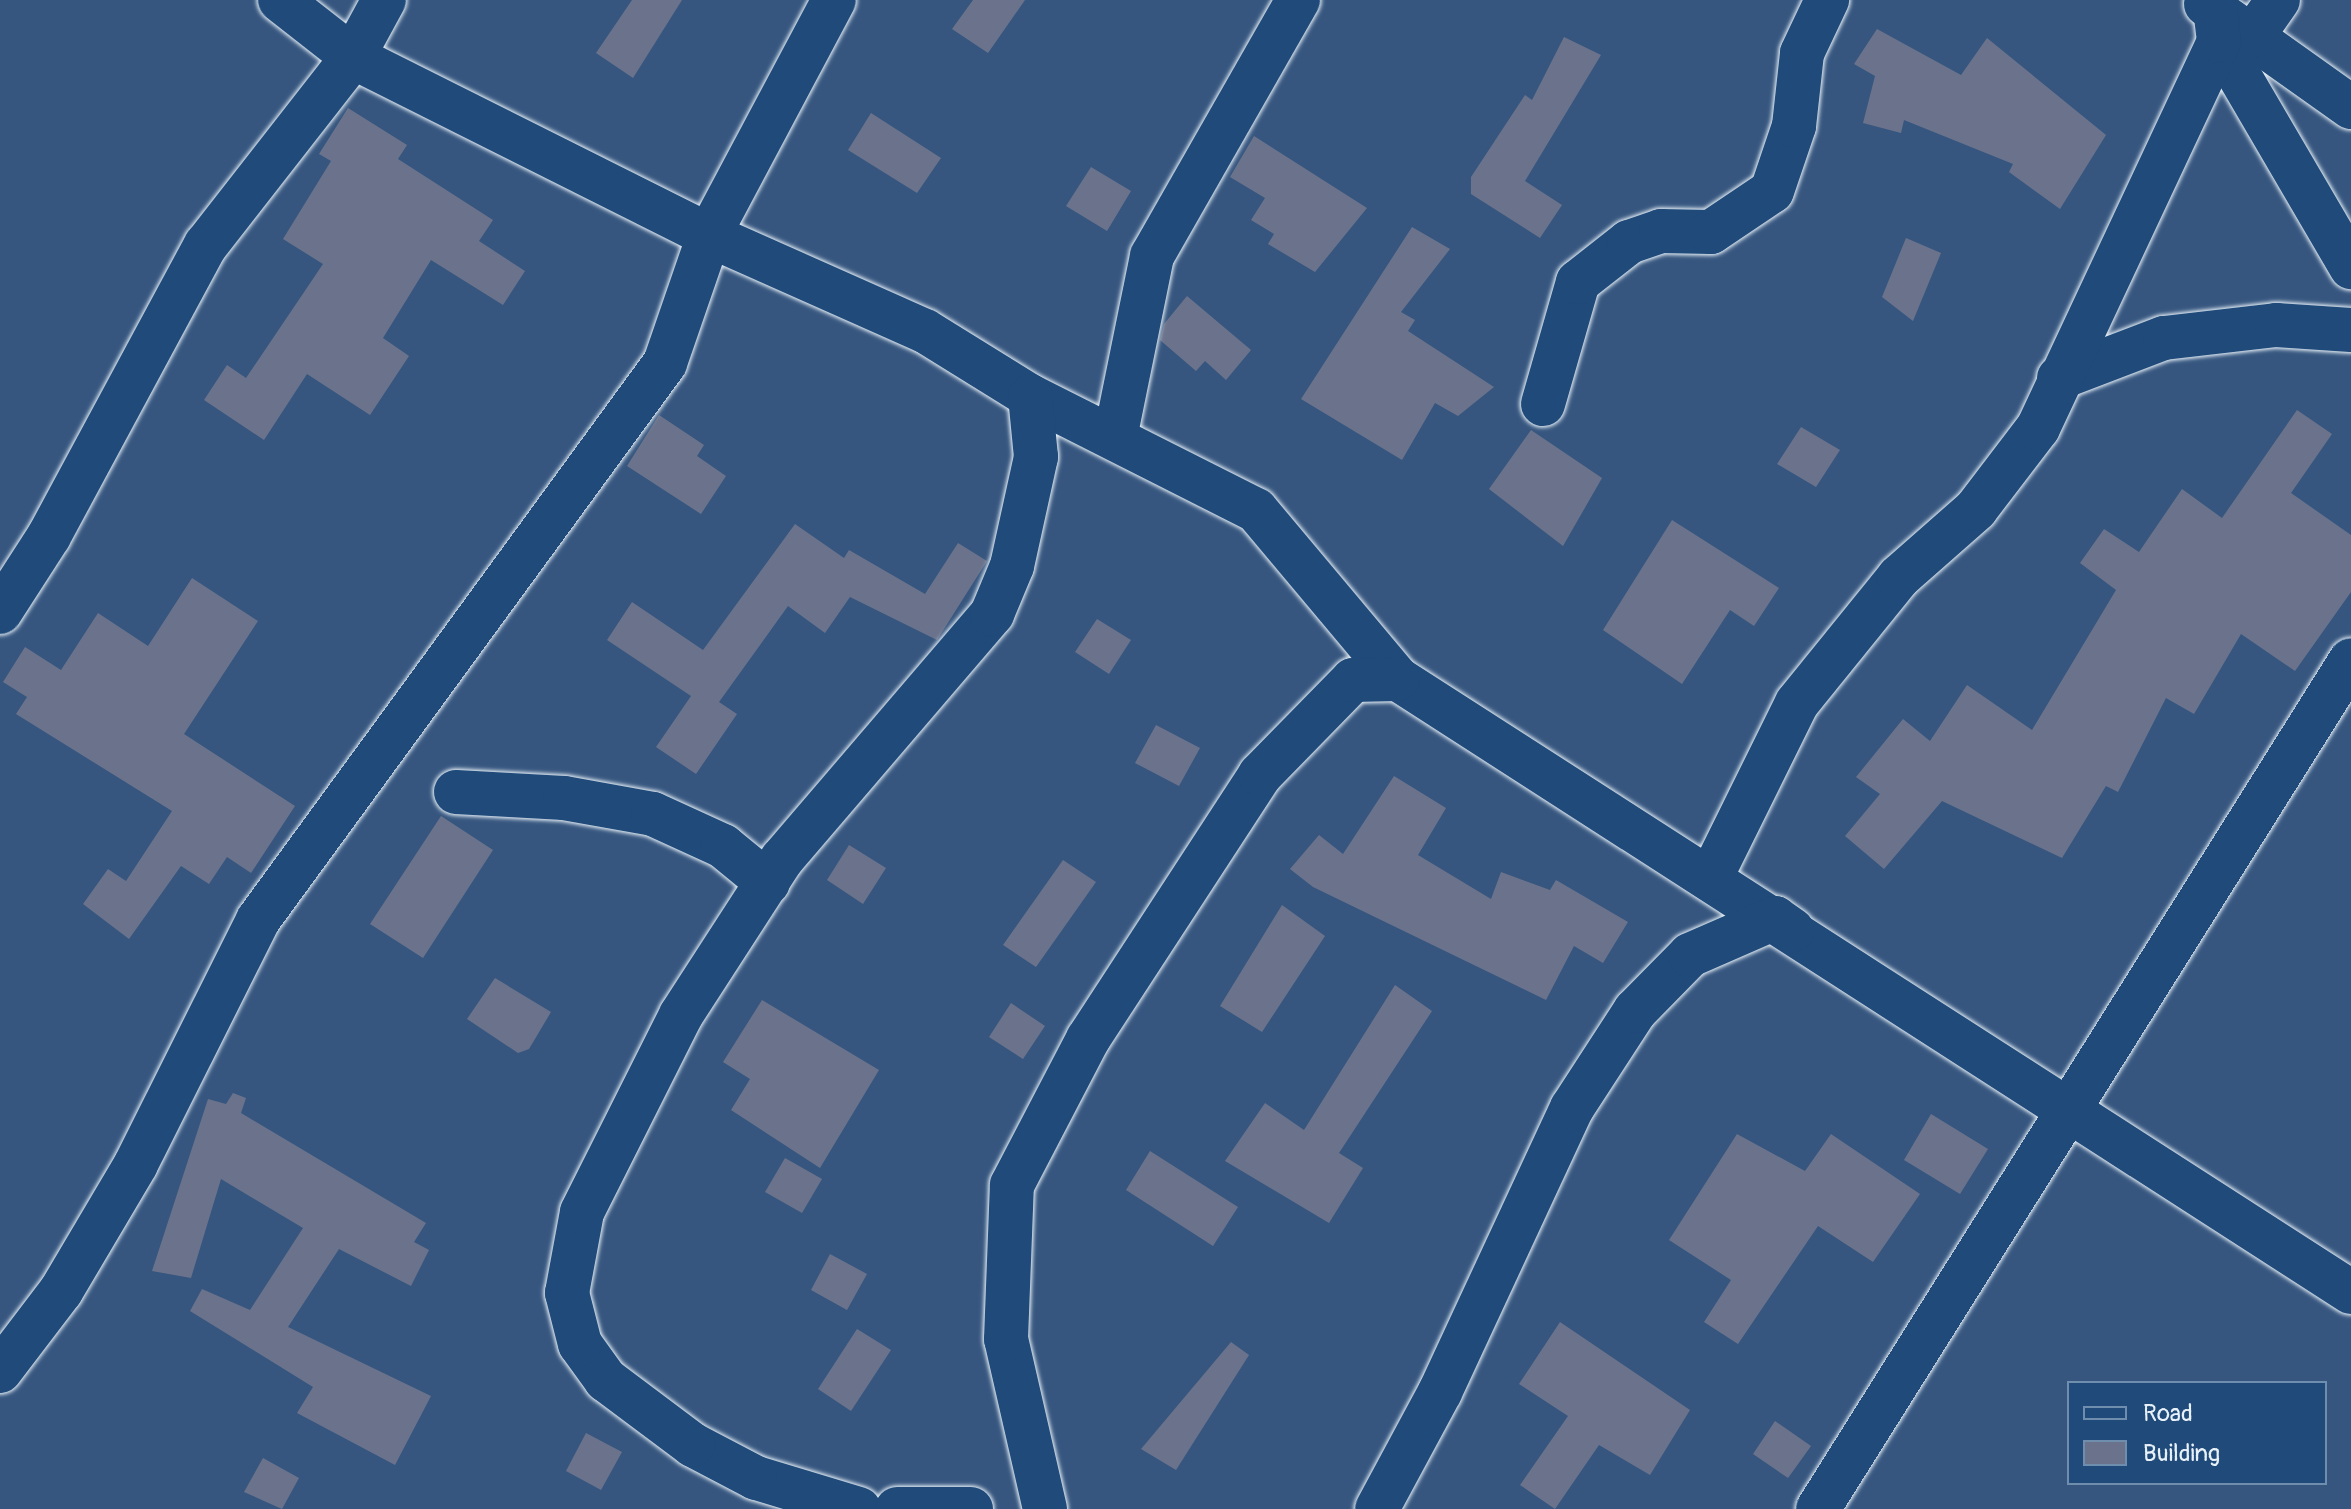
<!DOCTYPE html>
<style>
body{margin:0}
#map{position:relative;width:2351px;height:1509px;overflow:hidden;background:#36567f;font-family:Pangolin,sans-serif}
div>[style]{position:absolute}
.building>*{inset:0;background:#6b738c}
.roads{filter:drop-shadow(0 0 2px #e8f1f8) drop-shadow(0 0 2px #e8f1f8)}
.minor>*{height:44px;margin:-22px;padding:0 22px;transform-origin:22px;border-radius:22px;background:#1f4a7a}
span{translate:-50% -50%;white-space:nowrap;text-align:center;line-height:1.15;-webkit-text-stroke:8px #1f4a7a;paint-order:stroke}
.legend{position:absolute;left:2067px;top:1381px;width:260px;height:104px;box-sizing:border-box;background:#1f4a7a;border:2px solid #6f8dac;margin:0;padding:10px 14px;list-style:none;font-size:24px;color:#e8f1f8}
.legend li{display:flex;align-items:center;gap:16px;height:40px}
.legend b{width:40px;border:2px solid #6f8dac}
</style>
<div id="map">
<div class="building">
<i style="clip-path:polygon(632px 0,682px 0,633px 78px,596px 53px)"></i>
<i style="clip-path:polygon(973px 0,1025px 0,988px 53px,952px 29px)"></i>
<i style="clip-path:polygon(1877px 29px,1961px 75px,1987px 38px,2106px 135px,2060px 209px,2009px 172px,2013px 164px,1904px 120px,1901px 133px,1863px 123px,1875px 76px,1854px 64px)"></i>
<i style="clip-path:polygon(1564px 37px,1601px 55px,1525px 181px,1562px 205px,1540px 238px,1471px 194px,1471px 177px,1525px 95px,1532px 100px)"></i>
<i style="clip-path:polygon(348px 108px,407px 145px,398px 159px,493px 220px,479px 241px,525px 271px,503px 305px,431px 260px,383px 338px,409px 356px,370px 415px,307px 374px,264px 440px,204px 400px,227px 365px,246px 378px,323px 264px,283px 239px,331px 161px,319px 154px)"></i>
<i style="clip-path:polygon(871px 113px,941px 158px,917px 193px,848px 150px)"></i>
<i style="clip-path:polygon(1254px 136px,1367px 208px,1315px 272px,1268px 244px,1274px 234px,1251px 220px,1265px 198px,1230px 177px)"></i>
<i style="clip-path:polygon(1091px 167px,1131px 191px,1107px 231px,1066px 206px)"></i>
<i style="clip-path:polygon(1412px 227px,1450px 249px,1401px 312px,1415px 320px,1408px 331px,1494px 387px,1458px 416px,1435px 403px,1402px 460px,1301px 399px)"></i>
<i style="clip-path:polygon(1906px 238px,1941px 253px,1913px 321px,1882px 297px)"></i>
<i style="clip-path:polygon(1187px 296px,1251px 350px,1226px 380px,1205px 361px,1196px 371px,1160px 340px,1164px 324px)"></i>
<i style="clip-path:polygon(2297px 410px,2332px 434px,2291px 493px,2351px 535px,2351px 592px,2295px 671px,2241px 634px,2194px 714px,2166px 698px,2118px 792px,2106px 786px,2062px 858px,1942px 801px,1884px 869px,1845px 836px,1880px 794px,1856px 777px,1903px 719px,1930px 741px,1967px 685px,2032px 730px,2116px 590px,2080px 563px,2104px 529px,2139px 552px,2182px 489px,2222px 518px)"></i>
<i style="clip-path:polygon(659px 415px,704px 445px,697px 456px,726px 476px,701px 514px,627px 466px)"></i>
<i style="clip-path:polygon(1801px 427px,1840px 450px,1816px 487px,1777px 464px)"></i>
<i style="clip-path:polygon(1531px 430px,1602px 478px,1563px 546px,1489px 489px)"></i>
<i style="clip-path:polygon(1672px 520px,1779px 588px,1754px 626px,1730px 610px,1682px 684px,1603px 630px)"></i>
<i style="clip-path:polygon(795px 524px,844px 558px,849px 550px,925px 594px,958px 543px,987px 561px,937px 640px,850px 597px,825px 633px,788px 606px,719px 702px,737px 714px,696px 774px,656px 747px,691px 696px,607px 640px,632px 602px,703px 650px)"></i>
<i style="clip-path:polygon(192px 578px,258px 621px,184px 734px,295px 806px,251px 873px,227px 857px,209px 884px,181px 866px,129px 939px,83px 904px,108px 869px,126px 881px,172px 811px,16px 714px,27px 697px,3px 682px,25px 647px,61px 670px,98px 613px,148px 646px)"></i>
<i style="clip-path:polygon(1097px 619px,1131px 640px,1109px 674px,1075px 652px)"></i>
<i style="clip-path:polygon(1156px 725px,1200px 748px,1179px 786px,1135px 763px)"></i>
<i style="clip-path:polygon(1394px 776px,1446px 808px,1418px 855px,1491px 899px,1501px 872px,1550px 890px,1556px 880px,1628px 922px,1603px 963px,1574px 946px,1546px 1000px,1313px 887px,1290px 869px,1319px 835px,1343px 854px)"></i>
<i style="clip-path:polygon(441px 816px,493px 850px,423px 958px,370px 924px)"></i>
<i style="clip-path:polygon(849px 845px,886px 868px,863px 904px,827px 880px)"></i>
<i style="clip-path:polygon(1063px 860px,1096px 882px,1036px 967px,1003px 945px)"></i>
<i style="clip-path:polygon(1282px 905px,1325px 936px,1262px 1032px,1220px 1006px)"></i>
<i style="clip-path:polygon(495px 978px,551px 1012px,529px 1049px,518px 1053px,467px 1019px)"></i>
<i style="clip-path:polygon(1395px 985px,1432px 1011px,1339px 1153px,1363px 1168px,1329px 1223px,1225px 1161px,1265px 1103px,1304px 1130px)"></i>
<i style="clip-path:polygon(762px 1000px,879px 1070px,820px 1168px,731px 1110px,750px 1079px,723px 1062px)"></i>
<i style="clip-path:polygon(1011px 1003px,1045px 1026px,1023px 1059px,989px 1037px)"></i>
<i style="clip-path:polygon(233px 1093px,246px 1098px,241px 1113px,426px 1223px,414px 1242px,429px 1250px,411px 1286px,339px 1249px,288px 1327px,431px 1396px,395px 1465px,297px 1413px,313px 1387px,190px 1311px,202px 1289px,250px 1310px,303px 1228px,221px 1179px,191px 1278px,152px 1271px,208px 1099px,226px 1104px)"></i>
<i style="clip-path:polygon(1931px 1114px,1988px 1149px,1960px 1194px,1904px 1160px)"></i>
<i style="clip-path:polygon(1737px 1134px,1805px 1171px,1831px 1134px,1920px 1194px,1873px 1262px,1818px 1226px,1738px 1344px,1704px 1322px,1731px 1280px,1669px 1240px)"></i>
<i style="clip-path:polygon(1150px 1151px,1238px 1207px,1213px 1246px,1126px 1190px)"></i>
<i style="clip-path:polygon(785px 1158px,822px 1179px,802px 1213px,765px 1192px)"></i>
<i style="clip-path:polygon(830px 1254px,867px 1274px,847px 1310px,811px 1290px)"></i>
<i style="clip-path:polygon(1560px 1322px,1690px 1410px,1650px 1475px,1599px 1445px,1555px 1509px,1520px 1485px,1568px 1416px,1519px 1384px)"></i>
<i style="clip-path:polygon(857px 1329px,891px 1350px,851px 1411px,818px 1389px)"></i>
<i style="clip-path:polygon(1231px 1342px,1249px 1355px,1176px 1470px,1141px 1449px)"></i>
<i style="clip-path:polygon(1775px 1421px,1811px 1446px,1788px 1478px,1753px 1454px)"></i>
<i style="clip-path:polygon(586px 1433px,622px 1452px,601px 1490px,566px 1471px)"></i>
<i style="clip-path:polygon(263px 1458px,299px 1478px,282px 1509px,244px 1492px)"></i>
</div>
<div class="roads">
<div class="minor">
<i style="left:280px;top:0;width:93px;rotate:38deg"></i>
<i style="left:353px;top:57px;width:398px;rotate:26.6deg"></i>
<i style="left:709px;top:235px;width:236px;rotate:24deg"></i>
<i style="left:925px;top:331px;width:123px;rotate:31.8deg"></i>
<i style="left:1030px;top:396px;width:253px;rotate:26.8deg"></i>
<i style="left:1256px;top:510px;width:221px;rotate:50deg"></i>
<i style="left:1398px;top:679px;width:1133px;rotate:32.75deg"></i>
<i style="left:2206px;top:4px;width:178px;rotate:35.4deg"></i>
<i style="left:2252px;top:37px;width:45px;rotate:-54.9deg"></i>
<i style="left:2219px;top:41px;width:262px;rotate:59.7deg"></i>
<i style="left:2059px;top:378px;width:112px;rotate:-20.9deg"></i>
<i style="left:2164px;top:338px;width:113px;rotate:-6.6deg"></i>
<i style="left:2276px;top:325px;width:75px;rotate:3.8deg"></i>
<i style="left:1543px;top:404px;width:127px;rotate:-74deg"></i>
<i style="left:1578px;top:282px;width:65px;rotate:-38.1deg"></i>
<i style="left:1629px;top:242px;width:34px;rotate:-19deg"></i>
<i style="left:1661px;top:231px;width:50px;rotate:1.1deg"></i>
<i style="left:1711px;top:232px;width:73px;rotate:-33.9deg"></i>
<i style="left:1772px;top:191px;width:69px;rotate:-71.3deg"></i>
<i style="left:1794px;top:126px;width:73px;rotate:-83.7deg"></i>
<i style="left:1802px;top:53px;width:59px;rotate:-64.7deg"></i>
<i style="left:1115px;top:438px;width:186px;rotate:-78.5deg"></i>
<i style="left:1152px;top:256px;width:295px;rotate:-60.3deg"></i>
<i style="left:0;top:612px;width:90px;rotate:-57.2deg"></i>
<i style="left:49px;top:536px;width:331px;rotate:-61.7deg"></i>
<i style="left:206px;top:245px;width:239px;rotate:-52deg"></i>
<i style="left:353px;top:57px;width:65px;rotate:-61.5deg"></i>
<i style="left:456px;top:792px;width:108px;rotate:3.2deg"></i>
<i style="left:564px;top:798px;width:90px;rotate:10.2deg"></i>
<i style="left:653px;top:814px;width:77px;rotate:24.6deg"></i>
<i style="left:723px;top:846px;width:58px;rotate:39.4deg"></i>
<i style="left:1710px;top:879px;width:196px;rotate:-63.7deg"></i>
<i style="left:1797px;top:703px;width:162px;rotate:-51deg"></i>
<i style="left:1899px;top:577px;width:103px;rotate:-41.4deg"></i>
<i style="left:1976px;top:509px;width:102px;rotate:-52.6deg"></i>
<i style="left:2038px;top:428px;width:427px;rotate:-64.9deg"></i>
<i style="left:2219px;top:41px;width:31px;rotate:-97deg"></i>
<i style="left:0;top:1371px;width:101px;rotate:-52.7deg"></i>
<i style="left:61px;top:1291px;width:147px;rotate:-59.4deg"></i>
<i style="left:136px;top:1164px;width:273px;rotate:-63.4deg"></i>
<i style="left:258px;top:920px;width:690px;rotate:-53.84deg"></i>
<i style="left:665px;top:363px;width:135px;rotate:-71deg"></i>
<i style="left:709px;top:235px;width:266px;rotate:-62deg"></i>
<i style="left:859px;top:1509px;width:108px;rotate:-163.2deg"></i>
<i style="left:756px;top:1478px;width:71px;rotate:-152.4deg"></i>
<i style="left:693px;top:1445px;width:109px;rotate:-143.2deg"></i>
<i style="left:606px;top:1380px;width:44px;rotate:-125.8deg"></i>
<i style="left:580px;top:1344px;width:53px;rotate:-104.3deg"></i>
<i style="left:567px;top:1293px;width:82px;rotate:-79.5deg"></i>
<i style="left:582px;top:1212px;width:220px;rotate:-63.3deg"></i>
<i style="left:681px;top:1015px;width:186px;rotate:-57.1deg"></i>
<i style="left:782px;top:859px;width:323px;rotate:-49.4deg"></i>
<i style="left:992px;top:614px;width:52px;rotate:-67.4deg"></i>
<i style="left:1012px;top:566px;width:112px;rotate:-77.6deg"></i>
<i style="left:1036px;top:457px;width:61px;rotate:-95.6deg"></i>
<i style="left:897px;top:1509px;width:74px"></i>
<i style="left:1045px;top:1509px;width:174px;rotate:-102.9deg"></i>
<i style="left:1006px;top:1339px;width:154px;rotate:-87.8deg"></i>
<i style="left:1012px;top:1185px;width:165px;rotate:-62.5deg"></i>
<i style="left:1088px;top:1039px;width:315px;rotate:-56.9deg"></i>
<i style="left:1260px;top:775px;width:133px;rotate:-45.6deg"></i>
<i style="left:1353px;top:680px;width:45px;rotate:-1.3deg"></i>
<i style="left:1377px;top:1509px;width:133px;rotate:-61.7deg"></i>
<i style="left:1440px;top:1392px;width:313px;rotate:-65.1deg"></i>
<i style="left:1572px;top:1108px;width:116px;rotate:-57deg"></i>
<i style="left:1635px;top:1011px;width:78px;rotate:-45.5deg"></i>
<i style="left:1690px;top:955px;width:93px;rotate:-23.5deg"></i>
<i style="left:1775px;top:918px;width:21px;rotate:35deg"></i>
<i style="left:1818px;top:1509px;width:1002px;rotate:-57.88deg"></i>
</div>
</div>
<ul class="legend">
<li><b style="height:10px;background:#1f4a7a"></b>Road</li>
<li><b style="height:22px;background:#6b738c"></b>Building</li>
</ul>
</div>
